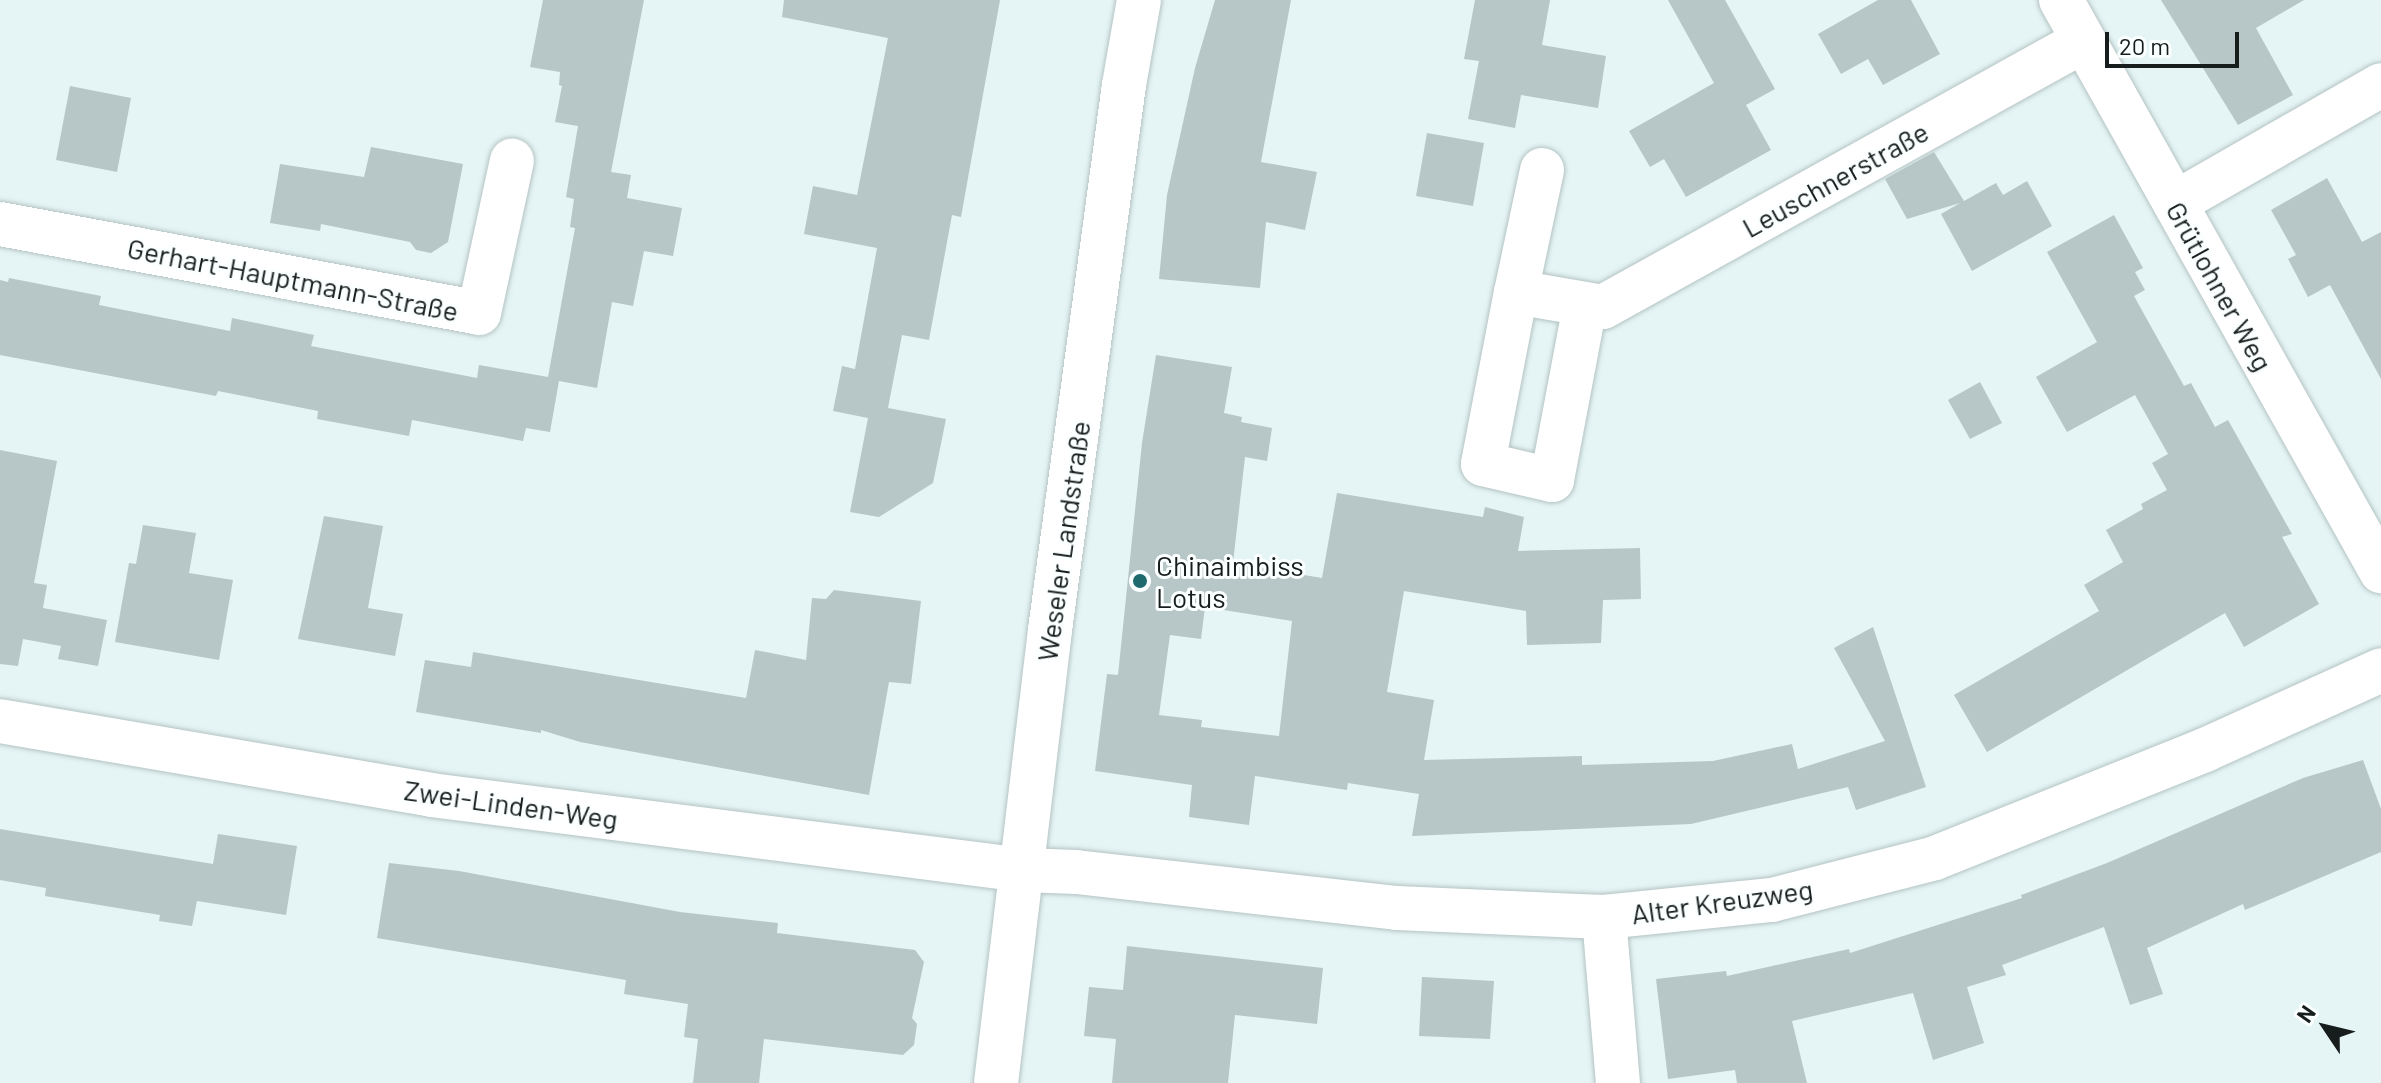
<!DOCTYPE html>
<meta charset="utf-8">
<style>
body{margin:0}
#map{position:relative;width:2381px;height:1083px;overflow:hidden;background:#e5f4f4;font-family:Barlow,sans-serif}
div>[style]{position:absolute}
.building>*{inset:0;background:#b7c6c6}
.roads{filter:drop-shadow(0 0 2px #b4c3c3) drop-shadow(0 0 2px #b4c3c3)}
.minor>*{height:44px;margin:-22px;padding:0 22px;transform-origin:22px;border-radius:22px;background:#fff}
.dots>*{width:22px;height:22px;translate:-50% -50%;box-sizing:border-box;border:4px solid #fcffff;border-radius:50%}
span{translate:-50% -50%;white-space:nowrap;text-align:center;line-height:1.15;-webkit-text-stroke:6px #fcffff;paint-order:stroke}
.street-label{font-size:28px;color:#171d1d}
.poi-label{font-size:28px;color:#171d1d}
.left{translate:0 -50%;text-align:left}
.north{position:absolute;left:2285px;top:987px;width:80px;height:80px;-webkit-text-stroke:6px #fcffff;paint-order:stroke;rotate:305deg;font-size:22px;font-weight:700;line-height:32px;text-align:center;color:#171d1d}
.north::after{content:'';display:block;margin:auto;width:28px;height:36px;background:#171d1d;clip-path:polygon(50% 0,100% 100%,50% 72%,0 100%)}
.scale{position:absolute;left:2105px;top:32px;width:134px;height:36px;box-sizing:border-box;border:4px solid #171d1d;border-top:0;padding-left:10px;font-size:24px;line-height:28px;white-space:nowrap;color:#171d1d;-webkit-text-stroke:6px #fcffff;paint-order:stroke}
</style>
<div id="map">
<div class="building">
<i style="clip-path:polygon(543px 0,644px 0,611px 172px,631px 175px,627px 198px,682px 208px,673px 256px,644px 251px,633px 306px,612px 302px,597px 388px,559px 381px,550px 432px,526px 428px,523px 441px,412px 420px,409px 436px,317px 419px,318px 411px,218px 391px,216px 396px,0 355px,0 280px,8px 282px,9px 278px,101px 296px,99px 305px,230px 331px,232px 318px,314px 335px,311px 346px,441px 371px,477px 378px,479px 365px,548px 377px,575px 228px,570px 227px,574px 199px,566px 197px,578px 126px,555px 122px,562px 86px,559px 85px,560px 72px,530px 67px)"></i>
<i style="clip-path:polygon(784px 0,1000px 0,961px 217px,952px 215px,929px 340px,902px 335px,888px 408px,946px 419px,933px 483px,879px 517px,850px 512px,868px 418px,833px 411px,842px 366px,855px 369px,877px 248px,804px 234px,813px 186px,857px 195px,888px 38px,782px 17px)"></i>
<i style="clip-path:polygon(1215px 0,1291px 0,1261px 162px,1317px 172px,1305px 230px,1266px 222px,1260px 288px,1159px 279px,1167px 195px,1195px 68px)"></i>
<i style="clip-path:polygon(1475px 0,1550px 0,1542px 45px,1606px 56px,1598px 108px,1521px 95px,1515px 128px,1468px 119px,1479px 61px,1464px 59px)"></i>
<i style="clip-path:polygon(1668px 0,1725px 0,1775px 89px,1746px 105px,1771px 150px,1686px 197px,1664px 159px,1650px 167px,1629px 131px,1714px 83px)"></i>
<i style="clip-path:polygon(1878px 0,1911px 0,1940px 54px,1883px 85px,1868px 59px,1841px 74px,1818px 34px)"></i>
<i style="clip-path:polygon(2161px 0,2304px 0,2256px 28px,2293px 95px,2238px 125px)"></i>
<i style="clip-path:polygon(70px 86px,131px 98px,117px 172px,56px 160px)"></i>
<i style="clip-path:polygon(1427px 133px,1484px 143px,1473px 206px,1416px 196px)"></i>
<i style="clip-path:polygon(371px 147px,463px 164px,448px 242px,431px 253px,416px 250px,410px 242px,321px 224px,320px 231px,270px 223px,280px 164px,364px 177px)"></i>
<i style="clip-path:polygon(1934px 152px,1964px 201px,1996px 183px,2003px 195px,2027px 181px,2052px 226px,1972px 271px,1941px 214px,1960px 203px,1907px 219px,1885px 179px)"></i>
<i style="clip-path:polygon(2327px 178px,2362px 242px,2381px 232px,2381px 379px,2330px 285px,2308px 297px,2288px 259px,2296px 255px,2271px 210px)"></i>
<i style="clip-path:polygon(2114px 215px,2143px 268px,2135px 272px,2145px 290px,2134px 296px,2184px 386px,2191px 383px,2215px 427px,2228px 420px,2292px 534px,2282px 537px,2319px 604px,2244px 647px,2225px 613px,1987px 752px,1954px 695px,2099px 611px,2084px 585px,2123px 562px,2106px 530px,2143px 509px,2141px 504px,2167px 490px,2152px 463px,2168px 454px,2135px 395px,2067px 432px,2036px 377px,2097px 342px,2047px 252px)"></i>
<i style="clip-path:polygon(evenodd,1156px 355px,1232px 367px,1224px 413px,1242px 417px,1241px 422px,1272px 428px,1267px 461px,1245px 457px,1233px 563px,1322px 578px,1337px 493px,1483px 517px,1485px 507px,1524px 517px,1518px 551px,1640px 548px,1641px 599px,1603px 600px,1601px 643px,1527px 645px,1526px 611px,1404px 591px,1387px 692px,1434px 700px,1424px 760px,1582px 756px,1582px 765px,1713px 761px,1792px 744px,1798px 769px,1885px 741px,1834px 648px,1873px 627px,1926px 787px,1856px 810px,1848px 787px,1691px 824px,1412px 836px,1419px 794px,1348px 783px,1347px 790px,1255px 776px,1249px 825px,1189px 817px,1192px 785px,1095px 771px,1107px 674px,1118px 675px,1142px 443px,1156px 355px,1205px 607px,1292px 621px,1279px 736px,1201px 727px,1202px 720px,1159px 715px,1170px 635px,1201px 639px,1205px 607px)"></i>
<i style="clip-path:polygon(1980px 382px,2002px 423px,1970px 439px,1948px 400px)"></i>
<i style="clip-path:polygon(0 450px,57px 461px,34px 583px,47px 585px,43px 608px,107px 620px,98px 666px,58px 659px,61px 646px,23px 639px,18px 666px,0 664px)"></i>
<i style="clip-path:polygon(324px 516px,383px 526px,368px 608px,403px 614px,395px 656px,298px 639px)"></i>
<i style="clip-path:polygon(143px 525px,196px 533px,189px 573px,233px 580px,219px 660px,115px 642px,129px 563px,136px 564px)"></i>
<i style="clip-path:polygon(834px 590px,921px 601px,911px 684px,889px 682px,869px 795px,580px 742px,541px 730px,541px 733px,416px 712px,425px 660px,471px 667px,473px 652px,746px 698px,755px 650px,806px 660px,812px 598px,826px 599px)"></i>
<i style="clip-path:polygon(2363px 760px,2381px 809px,2381px 852px,2245px 910px,2243px 904px,2147px 948px,2163px 994px,2130px 1005px,2104px 927px,2002px 965px,2006px 975px,1967px 987px,1984px 1043px,1933px 1060px,1913px 993px,1792px 1021px,1807px 1083px,1737px 1083px,1735px 1070px,1668px 1079px,1656px 979px,1726px 971px,1727px 976px,1849px 949px,1850px 953px,2022px 898px,2021px 895px,2107px 863px,2303px 778px)"></i>
<i style="clip-path:polygon(0 829px,213px 864px,218px 834px,297px 846px,286px 915px,197px 901px,192px 926px,159px 921px,160px 915px,45px 896px,46px 888px,0 880px)"></i>
<i style="clip-path:polygon(389px 863px,459px 871px,680px 912px,778px 923px,777px 933px,915px 950px,924px 962px,912px 1018px,917px 1024px,914px 1045px,903px 1055px,764px 1039px,759px 1083px,693px 1083px,698px 1039px,684px 1037px,688px 1004px,624px 994px,626px 980px,377px 938px)"></i>
<i style="clip-path:polygon(1127px 946px,1323px 968px,1317px 1024px,1235px 1015px,1228px 1083px,1112px 1083px,1116px 1039px,1084px 1036px,1089px 987px,1123px 990px)"></i>
<i style="clip-path:polygon(1422px 977px,1494px 981px,1490px 1039px,1419px 1036px)"></i>
</div>
<div class="roads">
<div class="minor">
<i style="left:2061px;top:0;width:655px;rotate:60.73deg"></i>
<i style="left:1542px;top:170px;width:125px;rotate:102deg"></i>
<i style="left:1516px;top:292px;width:88px;rotate:9.8deg"></i>
<i style="left:1603px;top:307px;width:549px;rotate:-28.99deg"></i>
<i style="left:2175px;top:203px;width:237px;rotate:-29.8deg"></i>
<i style="left:0;top:224px;width:487px;rotate:10.5deg"></i>
<i style="left:479px;top:313px;width:156px;rotate:-77.8deg"></i>
<i style="left:1516px;top:292px;width:175px;rotate:100.9deg"></i>
<i style="left:1483px;top:464px;width:71px;rotate:13.1deg"></i>
<i style="left:1552px;top:480px;width:177px;rotate:-79.3deg"></i>
<i style="left:0;top:721px;width:437px;rotate:9.7deg"></i>
<i style="left:431px;top:795px;width:598px;rotate:7.21deg"></i>
<i style="left:1024px;top:870px;width:52px;rotate:2.2deg"></i>
<i style="left:1076px;top:872px;width:323px;rotate:6.4deg"></i>
<i style="left:1397px;top:908px;width:207px;rotate:2.5deg"></i>
<i style="left:1604px;top:917px;width:169px;rotate:-5.8deg"></i>
<i style="left:1772px;top:900px;width:168px;rotate:-14.4deg"></i>
<i style="left:1935px;top:858px;width:291px;rotate:-21.8deg"></i>
<i style="left:2205px;top:750px;width:193px;rotate:-24.4deg"></i>
<i style="left:1604px;top:917px;width:167px;rotate:85.2deg"></i>
<i style="left:996px;top:1083px;width:456px;rotate:-83.2deg"></i>
<i style="left:1050px;top:630px;width:550px;rotate:-82.27deg"></i>
<i style="left:1124px;top:85px;width:86px;rotate:-80deg"></i>
</div>
</div>
<div class="dots">
<i style="left:1140px;top:581px;background:#1e6a6d"></i>
</div>
<div class="street-label">
<span style="left:1835px;top:179px;rotate:-29deg">Leuschnerstraße</span>
<span style="left:293px;top:279px;rotate:11deg">Gerhart-Hauptmann-Straße</span>
<span style="left:2220px;top:286px;rotate:61deg">Grütlohner Weg</span>
<span style="left:1063px;top:541px;rotate:-82deg">Weseler Landstraße</span>
<span style="left:511px;top:804px;rotate:8deg">Zwei-Linden-Weg</span>
<span style="left:1722px;top:901px;rotate:-8deg">Alter Kreuzweg</span>
</div>
<div class="poi-label">
<span class="left" style="left:1156px;top:581px">Chinaimbiss<br>Lotus</span>
</div>
<div class="north">N</div>
<div class="scale">20 m</div>
</div>
